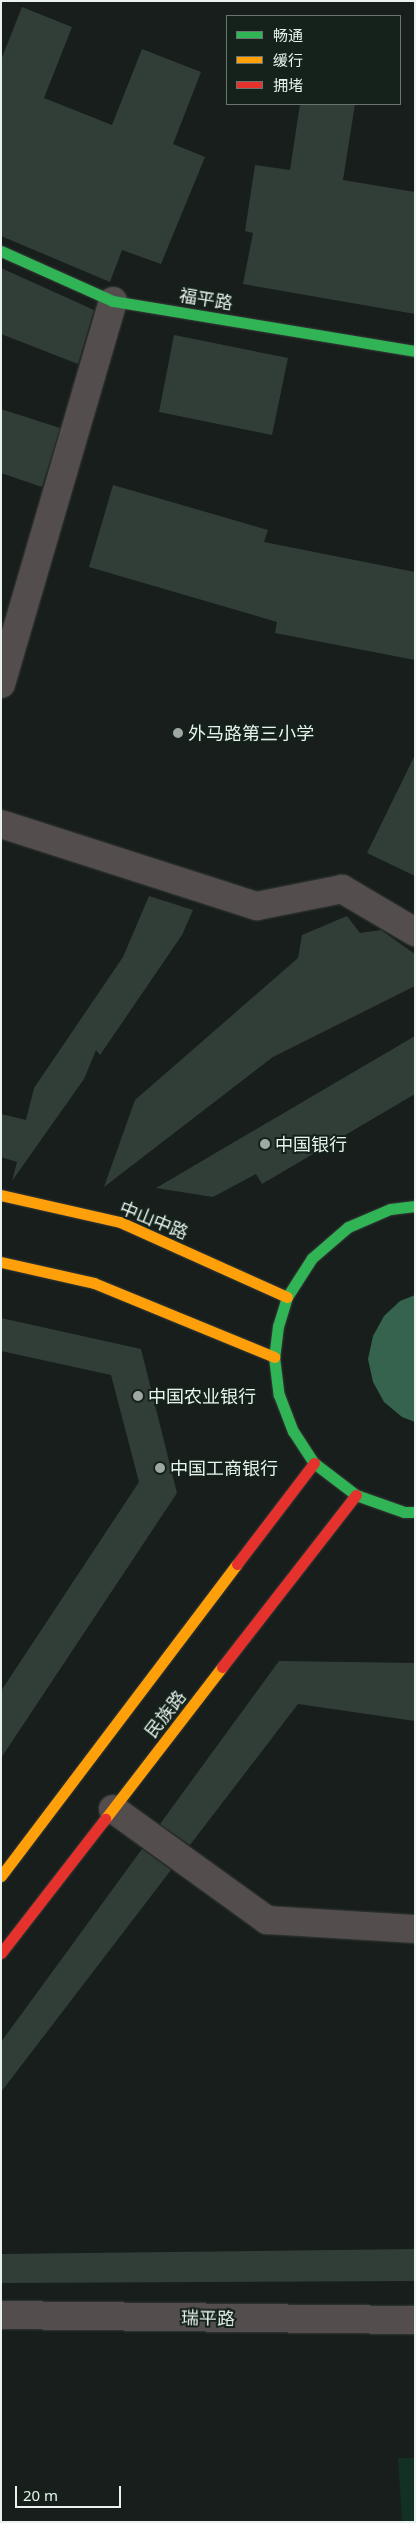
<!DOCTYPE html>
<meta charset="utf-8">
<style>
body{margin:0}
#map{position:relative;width:416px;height:2523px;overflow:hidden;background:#181e1b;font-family:"Noto Sans","Noto Sans SC",sans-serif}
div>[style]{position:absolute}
.green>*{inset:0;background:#123023}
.water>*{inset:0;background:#35634d}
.building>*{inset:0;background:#313e38}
.roads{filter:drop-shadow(0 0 1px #363b38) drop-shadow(0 0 1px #363b38)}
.street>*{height:28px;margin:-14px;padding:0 14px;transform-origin:14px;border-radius:14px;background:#534e4d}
.fast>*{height:11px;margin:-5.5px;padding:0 5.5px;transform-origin:5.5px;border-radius:5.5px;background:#30b455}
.slow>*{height:11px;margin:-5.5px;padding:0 5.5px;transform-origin:5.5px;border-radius:5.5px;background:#ff9f0a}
.jam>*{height:11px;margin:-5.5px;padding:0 5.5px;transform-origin:5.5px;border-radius:5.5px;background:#e5322d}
.dots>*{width:14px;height:14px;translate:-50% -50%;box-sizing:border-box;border:2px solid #14221b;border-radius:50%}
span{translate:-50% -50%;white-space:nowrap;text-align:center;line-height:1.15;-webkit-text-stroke:4px #14221b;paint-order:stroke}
.street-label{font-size:18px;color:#e9f2ed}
.poi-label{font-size:18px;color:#e9f2ed}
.left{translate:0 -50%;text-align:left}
.frame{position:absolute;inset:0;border:2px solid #e9f2ed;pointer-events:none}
.legend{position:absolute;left:226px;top:15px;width:175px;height:90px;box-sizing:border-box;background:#14221b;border:1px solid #69756f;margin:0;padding:6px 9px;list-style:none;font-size:15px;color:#e9f2ed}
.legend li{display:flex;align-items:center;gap:10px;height:25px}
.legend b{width:25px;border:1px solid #69756f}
.scale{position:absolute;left:15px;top:2486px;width:106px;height:22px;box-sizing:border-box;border:2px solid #e9f2ed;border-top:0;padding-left:6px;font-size:15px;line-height:18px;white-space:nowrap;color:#e9f2ed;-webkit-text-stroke:4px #14221b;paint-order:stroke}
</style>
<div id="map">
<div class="green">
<i style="clip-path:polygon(398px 2458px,415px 2458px,415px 2522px,402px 2522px)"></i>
</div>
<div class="water">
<i style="clip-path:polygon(415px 1295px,415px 1422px,402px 1417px,384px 1402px,373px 1382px,368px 1359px,373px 1336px,384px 1316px,400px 1301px)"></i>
</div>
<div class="building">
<i style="clip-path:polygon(22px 7px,72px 27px,44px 98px,112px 125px,142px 49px,201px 72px,173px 144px,205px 157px,161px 264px,122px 250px,110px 282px,1px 236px,1px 60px)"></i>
<i style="clip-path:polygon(300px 104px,355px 104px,343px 180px,415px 192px,415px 314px,243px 284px,253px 233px,245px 231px,255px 165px,290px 170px)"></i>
<i style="clip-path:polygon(1px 268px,94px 310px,78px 364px,1px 334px)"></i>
<i style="clip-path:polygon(174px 335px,288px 358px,272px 435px,159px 412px)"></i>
<i style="clip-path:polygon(1px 409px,60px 428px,42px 487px,1px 473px)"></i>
<i style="clip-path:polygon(113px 485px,268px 530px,264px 542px,415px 572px,415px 660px,275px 633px,277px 622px,89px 567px)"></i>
<i style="clip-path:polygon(415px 755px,415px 876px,367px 853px)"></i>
<i style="clip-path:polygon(149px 896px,193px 910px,182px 935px,100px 1055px,96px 1050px,84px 1079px,12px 1181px,17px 1162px,1px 1157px,1px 1114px,26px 1120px,34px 1088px,123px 957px)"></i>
<i style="clip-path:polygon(347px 916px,360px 933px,381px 930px,415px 954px,415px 986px,273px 1057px,104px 1187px,135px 1100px,298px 958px,302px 935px)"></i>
<i style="clip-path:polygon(415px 1036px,415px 1094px,262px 1184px,256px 1174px,213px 1197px,156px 1188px)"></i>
<i style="clip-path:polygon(1px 1318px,141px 1349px,177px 1493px,1px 1758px,1px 1691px,139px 1482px,111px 1375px,1px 1351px)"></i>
<i style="clip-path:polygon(279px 1661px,415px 1663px,415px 1721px,298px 1704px,190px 1845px,160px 1824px)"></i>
<i style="clip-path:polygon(142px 1849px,171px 1870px,1px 2092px,1px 2042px)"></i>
<i style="clip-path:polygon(415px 2249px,415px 2281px,1px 2283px,1px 2254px)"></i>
</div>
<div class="roads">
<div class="street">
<i style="left:1px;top:684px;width:399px;rotate:-73.7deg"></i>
<i style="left:1px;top:824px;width:269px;rotate:17.8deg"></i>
<i style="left:257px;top:906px;width:87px;rotate:-11.3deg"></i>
<i style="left:342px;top:889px;width:85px;rotate:30.5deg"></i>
<i style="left:113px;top:1809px;width:190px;rotate:35.8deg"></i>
<i style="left:267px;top:1920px;width:148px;rotate:3.5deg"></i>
<i style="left:1px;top:2315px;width:414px;rotate:0.7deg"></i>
</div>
<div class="fast">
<i style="left:1px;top:251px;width:123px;rotate:24.1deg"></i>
<i style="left:113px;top:301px;width:306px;rotate:9.4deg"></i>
<i style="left:415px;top:1206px;width:25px;rotate:173deg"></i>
<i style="left:390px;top:1209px;width:46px;rotate:156.8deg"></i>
<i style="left:348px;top:1227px;width:48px;rotate:139.3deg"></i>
<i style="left:312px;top:1258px;width:46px;rotate:122.7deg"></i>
<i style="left:287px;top:1297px;width:30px;rotate:107deg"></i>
<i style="left:278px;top:1326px;width:31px;rotate:97deg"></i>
<i style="left:274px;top:1357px;width:38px;rotate:83deg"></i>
<i style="left:279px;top:1395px;width:39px;rotate:69deg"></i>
<i style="left:293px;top:1431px;width:38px;rotate:57deg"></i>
<i style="left:314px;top:1463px;width:53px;rotate:37.3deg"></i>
<i style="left:356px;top:1495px;width:51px;rotate:19.5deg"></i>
<i style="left:404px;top:1512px;width:11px"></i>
</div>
<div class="slow">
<i style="left:1px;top:1195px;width:122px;rotate:12.8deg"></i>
<i style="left:120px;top:1222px;width:183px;rotate:24.2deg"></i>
<i style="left:1px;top:1262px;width:95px;rotate:12.7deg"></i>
<i style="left:94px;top:1283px;width:195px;rotate:22.3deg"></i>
<i style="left:105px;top:1819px;width:192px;rotate:-52.4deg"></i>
<i style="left:1px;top:1876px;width:391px;rotate:-52.9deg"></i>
</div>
<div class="jam">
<i style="left:237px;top:1564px;width:127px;rotate:-52.7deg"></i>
<i style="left:222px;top:1667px;width:218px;rotate:-52.1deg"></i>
<i style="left:1px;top:1953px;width:170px;rotate:-52.2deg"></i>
</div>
</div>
<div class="dots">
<i style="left:178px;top:733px;background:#a0a8a4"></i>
<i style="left:265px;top:1144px;background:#a0a8a4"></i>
<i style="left:138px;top:1396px;background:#a0a8a4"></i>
<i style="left:160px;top:1468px;background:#a0a8a4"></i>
</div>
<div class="street-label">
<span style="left:206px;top:299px;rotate:9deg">福平路</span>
<span style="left:154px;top:1220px;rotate:22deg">中山中路</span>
<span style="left:165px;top:1714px;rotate:-52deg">民族路</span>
<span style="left:208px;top:2318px;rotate:1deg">瑞平路</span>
</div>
<div class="poi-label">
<span class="left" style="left:188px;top:733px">外马路第三小学</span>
<span class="left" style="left:275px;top:1144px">中国银行</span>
<span class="left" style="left:148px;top:1396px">中国农业银行</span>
<span class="left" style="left:170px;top:1468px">中国工商银行</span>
</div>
<div class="frame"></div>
<ul class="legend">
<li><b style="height:6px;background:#30b455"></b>畅通</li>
<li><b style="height:6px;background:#ff9f0a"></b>缓行</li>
<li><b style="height:6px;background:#e5322d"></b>拥堵</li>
</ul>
<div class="scale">20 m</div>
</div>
